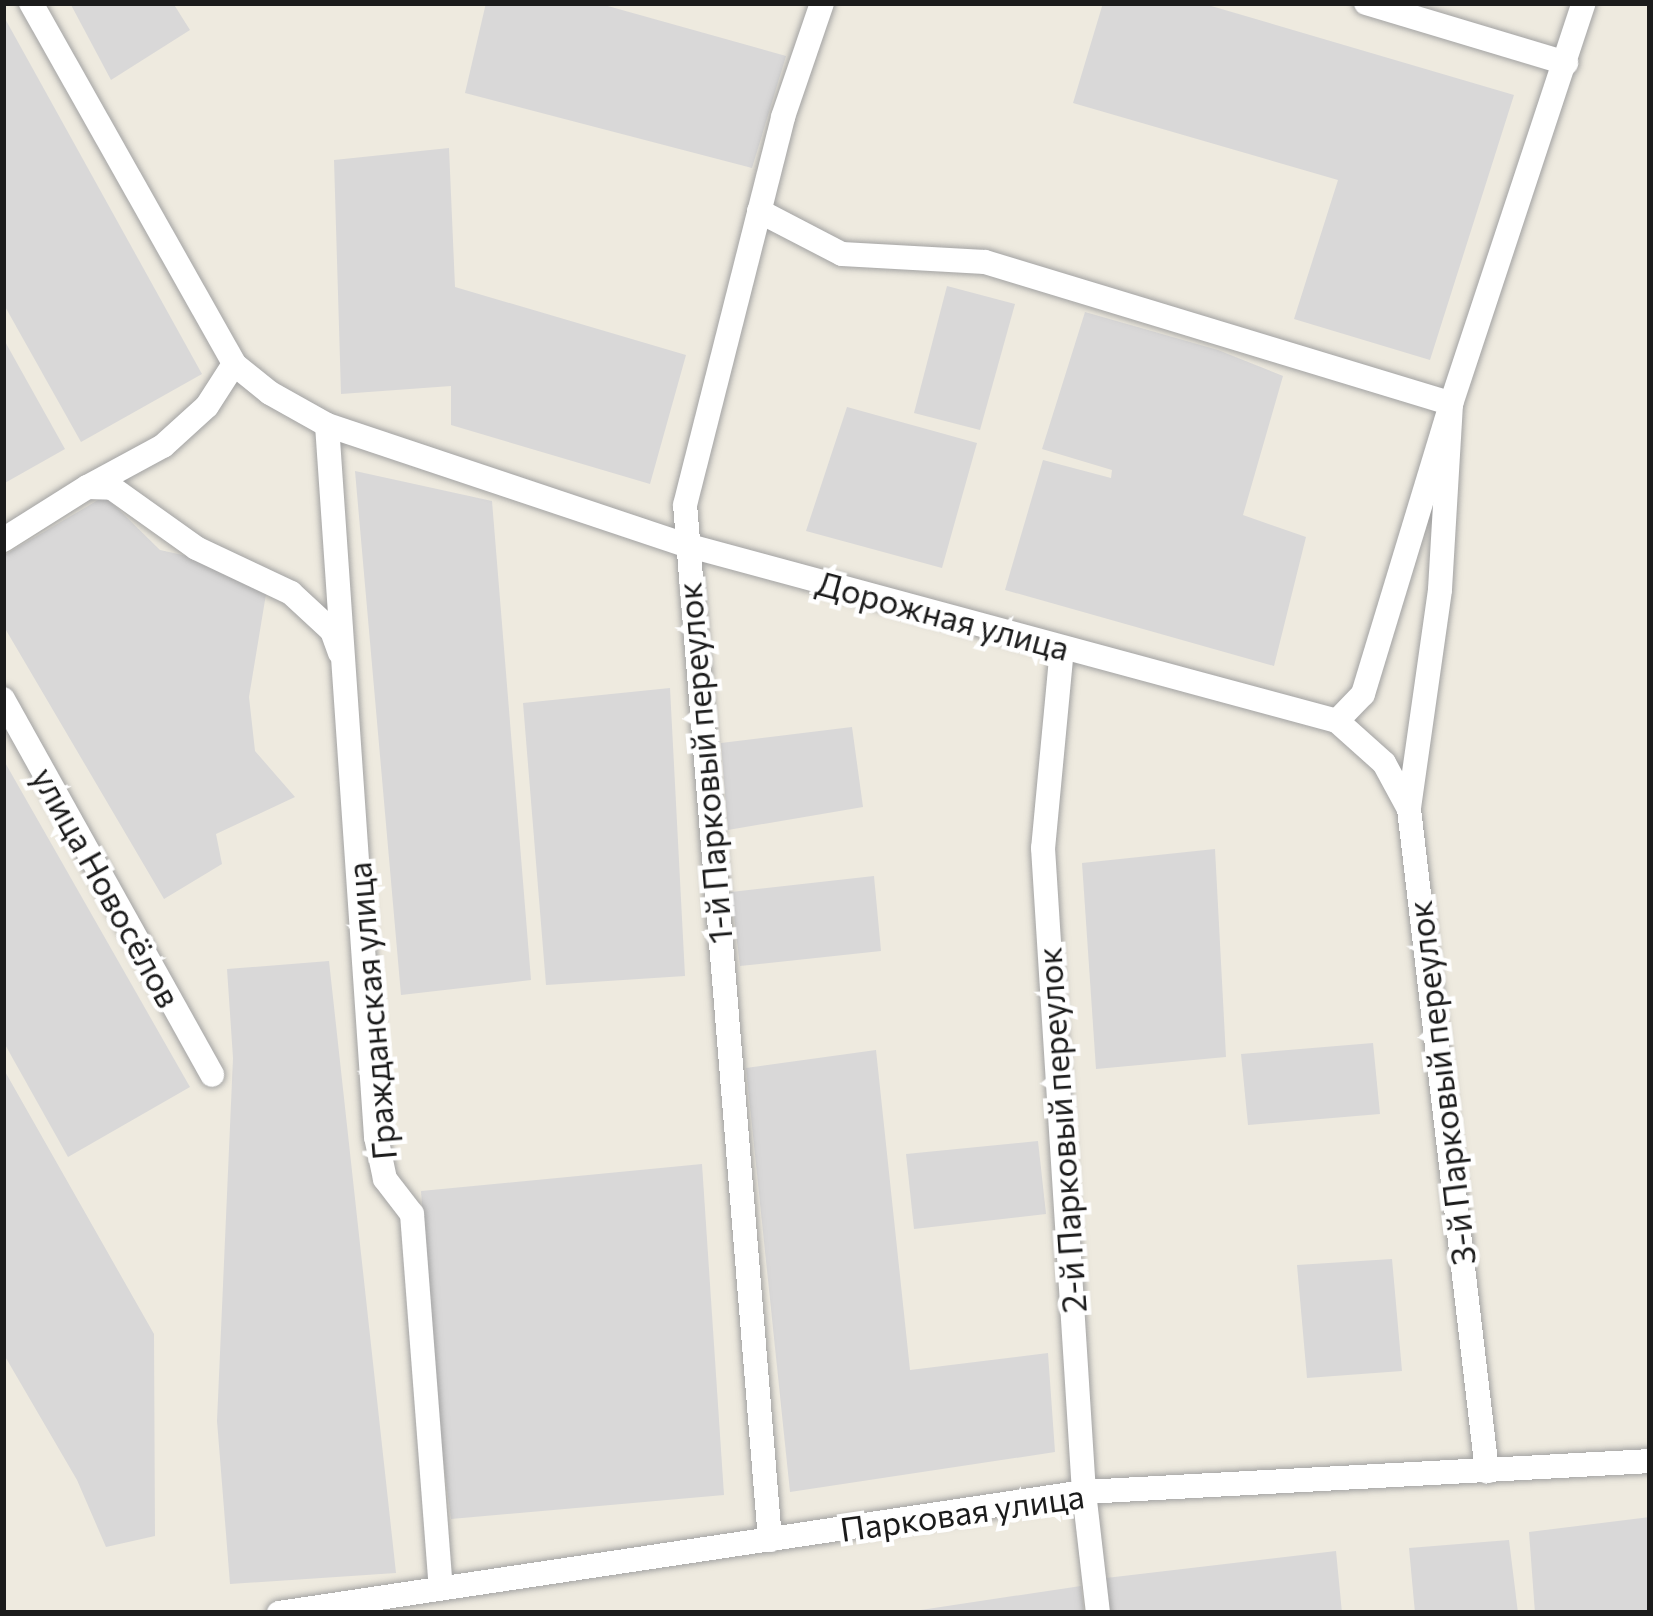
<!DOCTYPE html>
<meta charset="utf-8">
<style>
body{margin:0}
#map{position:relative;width:1653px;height:1616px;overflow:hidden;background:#eeeadf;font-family:Commissioner,sans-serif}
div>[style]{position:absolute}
.residential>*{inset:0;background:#d9d8d8}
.roads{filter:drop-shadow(0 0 3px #a2a2a2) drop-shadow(0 0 3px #a2a2a2)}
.minor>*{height:24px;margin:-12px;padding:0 12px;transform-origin:12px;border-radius:12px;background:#fff}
span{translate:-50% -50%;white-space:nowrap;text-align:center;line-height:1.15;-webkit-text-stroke:9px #fff;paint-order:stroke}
.street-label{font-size:33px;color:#1b1b1b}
.frame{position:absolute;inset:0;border:6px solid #1b1b1b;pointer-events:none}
</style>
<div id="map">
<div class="residential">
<i style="clip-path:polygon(70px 3px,173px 3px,190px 30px,111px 80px)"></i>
<i style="clip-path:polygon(486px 3px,597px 3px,786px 56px,752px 168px,465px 93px)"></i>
<i style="clip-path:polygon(1103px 3px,1201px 3px,1514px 95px,1430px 360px,1294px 319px,1338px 180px,1073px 103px)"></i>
<i style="clip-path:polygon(3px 15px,202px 374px,81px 442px,3px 303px)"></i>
<i style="clip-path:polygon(449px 148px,455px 287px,686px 355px,650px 484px,451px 425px,451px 386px,341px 394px,334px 160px)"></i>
<i style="clip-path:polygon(947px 286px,1015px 304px,980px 430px,914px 413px)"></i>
<i style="clip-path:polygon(1085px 312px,1218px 350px,1283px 376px,1243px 515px,1306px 537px,1274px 666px,1005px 590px,1043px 460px,1111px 478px,1112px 470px,1042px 449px)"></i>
<i style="clip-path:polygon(3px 338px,65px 449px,3px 484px)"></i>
<i style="clip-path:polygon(847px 407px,977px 443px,942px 568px,806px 531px)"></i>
<i style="clip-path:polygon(355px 471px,492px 501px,531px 980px,401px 995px)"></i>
<i style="clip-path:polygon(105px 496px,160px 550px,187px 556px,266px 594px,249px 697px,255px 751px,295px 797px,216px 834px,222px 864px,164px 899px,3px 625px,3px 556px)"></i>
<i style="clip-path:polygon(670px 688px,685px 976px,546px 985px,523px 703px)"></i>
<i style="clip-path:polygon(852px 727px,863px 807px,728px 830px,721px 743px)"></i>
<i style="clip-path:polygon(3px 759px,190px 1087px,68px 1157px,3px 1041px)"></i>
<i style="clip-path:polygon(1215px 849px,1226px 1057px,1096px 1069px,1082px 863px)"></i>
<i style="clip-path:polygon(874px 876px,881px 951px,740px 966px,731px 892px)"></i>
<i style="clip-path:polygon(329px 961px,396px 1573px,230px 1584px,217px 1421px,233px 1058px,227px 969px)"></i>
<i style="clip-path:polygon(1373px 1043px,1380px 1114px,1248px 1125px,1241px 1054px)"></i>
<i style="clip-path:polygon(876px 1050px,910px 1370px,1048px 1353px,1055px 1452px,790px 1492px,746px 1068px)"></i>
<i style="clip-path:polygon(3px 1068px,154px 1334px,155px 1536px,106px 1547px,77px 1480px,3px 1353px)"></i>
<i style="clip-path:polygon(1038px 1141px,1046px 1214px,914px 1229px,906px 1154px)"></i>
<i style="clip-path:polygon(702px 1164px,724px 1495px,451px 1519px,437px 1413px,421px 1191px)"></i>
<i style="clip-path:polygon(1392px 1259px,1402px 1371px,1307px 1378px,1297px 1265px)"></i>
<i style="clip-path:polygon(1650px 1517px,1650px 1613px,1535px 1613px,1529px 1532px)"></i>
<i style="clip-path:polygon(1509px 1540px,1518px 1613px,1415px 1613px,1409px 1548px)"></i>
<i style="clip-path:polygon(1336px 1551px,1342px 1613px,1110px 1613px,1106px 1578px)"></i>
<i style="clip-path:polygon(1081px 1586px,1084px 1613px,901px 1613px,1000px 1598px)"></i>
</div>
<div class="roads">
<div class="minor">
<i style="left:31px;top:3px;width:414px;rotate:60.6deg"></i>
<i style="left:234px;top:364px;width:46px;rotate:38.9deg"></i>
<i style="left:270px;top:393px;width:65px;rotate:29.3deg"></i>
<i style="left:327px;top:425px;width:379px;rotate:18.5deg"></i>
<i style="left:686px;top:545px;width:674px;rotate:15.13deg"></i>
<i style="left:1337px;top:721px;width:37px;rotate:-46deg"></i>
<i style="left:1363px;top:694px;width:303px;rotate:-73.1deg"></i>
<i style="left:1451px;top:404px;width:422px;rotate:-71.7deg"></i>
<i style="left:1366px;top:3px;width:209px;rotate:16.7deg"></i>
<i style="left:759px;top:211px;width:93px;rotate:27.4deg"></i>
<i style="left:842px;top:254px;width:143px;rotate:3.2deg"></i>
<i style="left:985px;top:262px;width:487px;rotate:16.9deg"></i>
<i style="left:1451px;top:404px;width:186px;rotate:93.4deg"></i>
<i style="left:1440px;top:590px;width:221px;rotate:98.1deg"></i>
<i style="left:327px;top:425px;width:714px;rotate:86.06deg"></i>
<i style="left:376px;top:1137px;width:43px;rotate:77.9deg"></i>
<i style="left:385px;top:1179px;width:44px;rotate:52.4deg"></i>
<i style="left:412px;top:1214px;width:375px;rotate:85.6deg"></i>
<i style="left:89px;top:486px;width:84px;rotate:-28.4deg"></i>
<i style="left:163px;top:446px;width:59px;rotate:-42.3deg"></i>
<i style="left:207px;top:406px;width:50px;rotate:-57.3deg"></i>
<i style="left:3px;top:540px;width:99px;rotate:-32.2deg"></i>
<i style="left:87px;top:487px;width:25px;rotate:2deg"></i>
<i style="left:112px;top:488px;width:103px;rotate:35.5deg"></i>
<i style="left:196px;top:548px;width:105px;rotate:25.3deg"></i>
<i style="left:291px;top:593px;width:56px;rotate:42.8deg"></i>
<i style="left:332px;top:631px;width:23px;rotate:70deg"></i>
<i style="left:1062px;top:648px;width:201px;rotate:95.4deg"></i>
<i style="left:1043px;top:848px;width:645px;rotate:86.36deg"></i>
<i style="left:1084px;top:1492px;width:122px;rotate:83.4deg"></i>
<i style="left:3px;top:699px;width:430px;rotate:60.9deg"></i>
<i style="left:1337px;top:721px;width:63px;rotate:41.8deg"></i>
<i style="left:1384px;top:763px;width:52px;rotate:61.5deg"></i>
<i style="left:1409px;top:809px;width:667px;rotate:83.28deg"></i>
<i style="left:770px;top:1540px;width:1038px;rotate:-94.69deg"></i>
<i style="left:685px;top:505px;width:400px;rotate:-75.8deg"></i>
<i style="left:783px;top:117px;width:120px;rotate:-71.1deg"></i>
<i style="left:279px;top:1613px;width:814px;rotate:-8.55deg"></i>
<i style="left:1084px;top:1492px;width:567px;rotate:-3.13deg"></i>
</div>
</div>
<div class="street-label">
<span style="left:943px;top:615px;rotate:15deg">Дорожная улица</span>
<span style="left:704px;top:763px;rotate:-95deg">1-й Парковый переулок</span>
<span style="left:107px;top:887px;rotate:61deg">улица Новосёлов</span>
<span style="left:371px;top:1011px;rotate:-95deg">Гражданская улица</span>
<span style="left:1441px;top:1083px;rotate:-97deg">3-й Парковый переулок</span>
<span style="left:1061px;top:1130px;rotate:-94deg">2-й Парковый переулок</span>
<span style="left:962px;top:1512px;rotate:-8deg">Парковая улица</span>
</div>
<div class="frame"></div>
</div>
